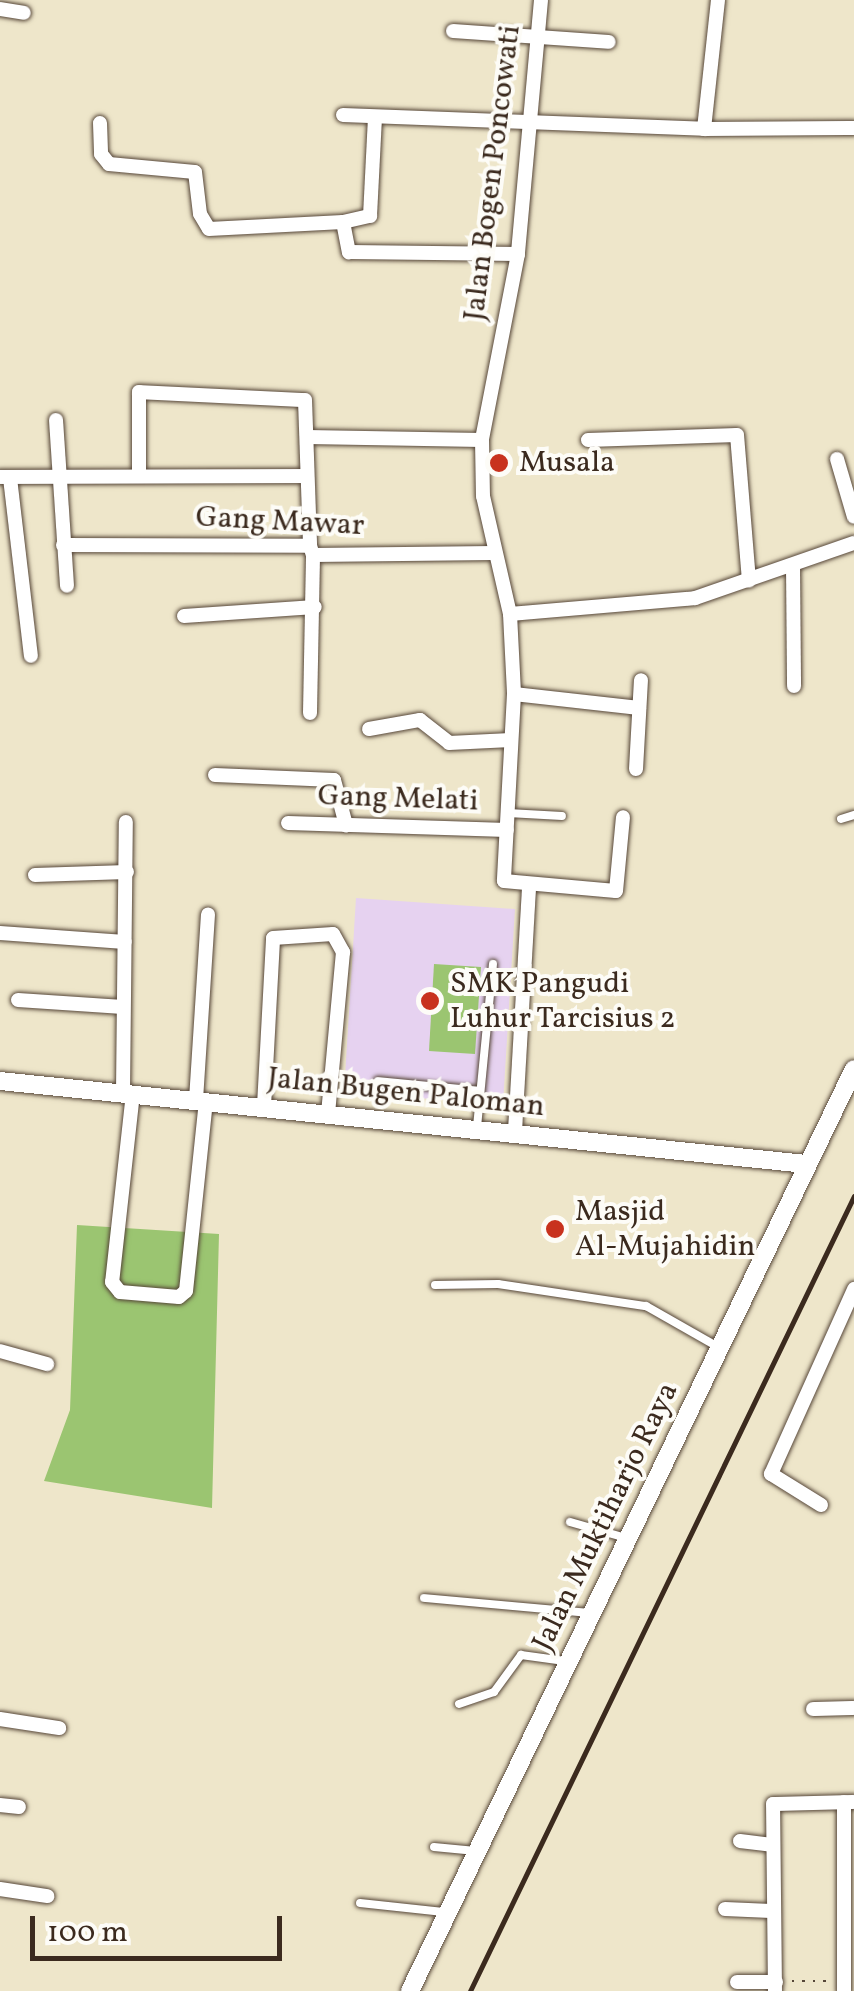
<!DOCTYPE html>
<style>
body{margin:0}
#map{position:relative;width:854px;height:1991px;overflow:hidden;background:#eee6ca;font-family:Vollkorn,serif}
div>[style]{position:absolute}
.built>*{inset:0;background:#e6d2f0}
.green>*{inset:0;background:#9bc571}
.path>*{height:2.5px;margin-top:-1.25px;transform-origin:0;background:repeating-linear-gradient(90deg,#564638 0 2.5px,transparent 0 10.5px)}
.roads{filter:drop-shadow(0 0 2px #564638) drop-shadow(0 0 2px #564638)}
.service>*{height:8px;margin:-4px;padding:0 4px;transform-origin:4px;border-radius:4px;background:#fff}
.minor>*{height:14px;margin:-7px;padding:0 7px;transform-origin:7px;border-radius:7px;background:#fff}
.tertiary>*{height:18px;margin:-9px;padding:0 9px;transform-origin:9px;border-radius:9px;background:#fff}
.rail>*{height:5px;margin:-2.5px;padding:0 2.5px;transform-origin:2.5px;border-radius:2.5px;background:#3b2a1e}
.dots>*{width:28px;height:28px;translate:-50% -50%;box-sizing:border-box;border:5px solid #fdfcf7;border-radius:50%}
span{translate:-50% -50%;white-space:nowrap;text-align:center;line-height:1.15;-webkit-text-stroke:8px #fdfcf7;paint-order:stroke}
.street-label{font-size:30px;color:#3b2a1e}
.poi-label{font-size:30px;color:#3b2a1e}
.left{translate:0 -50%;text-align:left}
.scale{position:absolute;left:30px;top:1916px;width:252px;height:45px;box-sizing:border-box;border:5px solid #3b2a1e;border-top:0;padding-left:12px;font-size:30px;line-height:35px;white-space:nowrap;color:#3b2a1e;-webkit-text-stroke:8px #fdfcf7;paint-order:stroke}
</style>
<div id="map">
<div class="built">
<i style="clip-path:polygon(356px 898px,515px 909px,503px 1104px,344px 1093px)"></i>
</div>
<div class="green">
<i style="clip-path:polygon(434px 964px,481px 967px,475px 1054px,429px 1051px)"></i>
<i style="clip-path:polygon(77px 1225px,219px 1234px,212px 1508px,44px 1481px,70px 1410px)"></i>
</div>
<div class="path">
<i style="left:792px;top:1981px;width:37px"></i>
</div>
<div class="roads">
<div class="service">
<i style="left:508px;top:813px;width:54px;rotate:3.2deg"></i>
<i style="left:841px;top:819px;width:14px;rotate:-17deg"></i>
<i style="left:378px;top:1081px;width:102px;rotate:5.6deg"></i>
<i style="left:477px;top:1127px;width:164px;rotate:-84.4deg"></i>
<i style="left:435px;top:1285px;width:63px;rotate:-0.9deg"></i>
<i style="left:498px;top:1284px;width:150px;rotate:8.5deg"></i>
<i style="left:646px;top:1306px;width:85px;rotate:29.6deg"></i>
<i style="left:570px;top:1522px;width:58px;rotate:15.9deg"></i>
<i style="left:424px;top:1598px;width:165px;rotate:5.2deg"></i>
<i style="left:459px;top:1704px;width:37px;rotate:-19deg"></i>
<i style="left:494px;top:1692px;width:46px;rotate:-53.9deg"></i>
<i style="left:521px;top:1655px;width:44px;rotate:7.8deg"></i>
<i style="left:434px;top:1847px;width:42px;rotate:5.4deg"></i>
<i style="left:360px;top:1903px;width:84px;rotate:6.1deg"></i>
</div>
<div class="minor">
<i style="left:541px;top:0;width:255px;rotate:95.2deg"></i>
<i style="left:518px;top:254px;width:189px;rotate:101deg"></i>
<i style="left:482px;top:440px;width:56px;rotate:89deg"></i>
<i style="left:483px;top:496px;width:121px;rotate:77.1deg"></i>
<i style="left:510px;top:614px;width:80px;rotate:87.1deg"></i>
<i style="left:514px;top:694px;width:187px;rotate:93.1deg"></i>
<i style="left:504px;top:881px;width:112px;rotate:5.1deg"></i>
<i style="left:616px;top:891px;width:74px;rotate:-84.6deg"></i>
<i style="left:0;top:9px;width:24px;rotate:9deg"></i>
<i style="left:453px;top:31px;width:156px;rotate:4deg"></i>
<i style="left:343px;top:115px;width:361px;rotate:2.2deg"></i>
<i style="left:704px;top:129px;width:150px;rotate:-0.4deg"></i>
<i style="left:100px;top:123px;width:31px;rotate:88deg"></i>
<i style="left:101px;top:154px;width:13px;rotate:51deg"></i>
<i style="left:109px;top:164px;width:86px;rotate:5.3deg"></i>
<i style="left:195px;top:172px;width:42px;rotate:83.2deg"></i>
<i style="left:200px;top:214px;width:17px;rotate:59deg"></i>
<i style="left:209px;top:229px;width:134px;rotate:-3deg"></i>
<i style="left:343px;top:222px;width:31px;rotate:79deg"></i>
<i style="left:349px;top:252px;width:169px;rotate:0.7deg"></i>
<i style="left:704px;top:129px;width:130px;rotate:-83.8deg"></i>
<i style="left:343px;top:222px;width:28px;rotate:-13deg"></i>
<i style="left:370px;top:216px;width:99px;rotate:-87.1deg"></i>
<i style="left:56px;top:420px;width:166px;rotate:86.2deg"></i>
<i style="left:307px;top:437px;width:175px;rotate:1deg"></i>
<i style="left:588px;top:440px;width:149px;rotate:-1.9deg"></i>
<i style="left:737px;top:435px;width:146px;rotate:85.3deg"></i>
<i style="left:837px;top:459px;width:60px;rotate:73.7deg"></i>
<i style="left:139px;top:474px;width:82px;rotate:-90deg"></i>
<i style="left:139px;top:392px;width:166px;rotate:2.8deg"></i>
<i style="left:305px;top:400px;width:146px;rotate:88deg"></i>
<i style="left:0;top:477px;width:305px;rotate:-0.2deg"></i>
<i style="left:10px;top:478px;width:179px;rotate:83.3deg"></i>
<i style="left:63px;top:545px;width:247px;rotate:0.2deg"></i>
<i style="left:310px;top:546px;width:9px;rotate:72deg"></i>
<i style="left:313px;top:555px;width:181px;rotate:-0.6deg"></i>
<i style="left:793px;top:565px;width:121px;rotate:89.5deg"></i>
<i style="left:510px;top:614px;width:186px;rotate:-4.9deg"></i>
<i style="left:695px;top:598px;width:168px;rotate:-19.1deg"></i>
<i style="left:184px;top:616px;width:131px;rotate:-3.9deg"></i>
<i style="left:514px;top:694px;width:126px;rotate:6.4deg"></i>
<i style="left:310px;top:713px;width:158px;rotate:-88.9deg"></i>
<i style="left:369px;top:729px;width:52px;rotate:-10deg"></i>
<i style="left:420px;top:720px;width:37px;rotate:38deg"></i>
<i style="left:449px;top:743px;width:62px;rotate:-2.8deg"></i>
<i style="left:636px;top:769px;width:89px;rotate:-86.8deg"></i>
<i style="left:215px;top:775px;width:119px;rotate:2.4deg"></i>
<i style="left:334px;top:780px;width:47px;rotate:75.1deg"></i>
<i style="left:288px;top:823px;width:219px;rotate:1.8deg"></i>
<i style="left:35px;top:875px;width:92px;rotate:-1.9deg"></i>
<i style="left:0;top:933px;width:125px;rotate:4.1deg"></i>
<i style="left:18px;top:1000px;width:105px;rotate:3.8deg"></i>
<i style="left:123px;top:1092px;width:270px;rotate:-89.4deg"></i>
<i style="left:133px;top:1093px;width:190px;rotate:96.3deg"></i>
<i style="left:112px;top:1282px;width:13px;rotate:51deg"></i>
<i style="left:120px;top:1292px;width:59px;rotate:4.8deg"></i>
<i style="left:179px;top:1297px;width:9px;rotate:-41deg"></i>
<i style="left:186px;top:1291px;width:191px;rotate:-84deg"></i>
<i style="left:196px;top:1100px;width:186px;rotate:-86.3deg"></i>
<i style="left:264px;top:1106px;width:168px;rotate:-86.9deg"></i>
<i style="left:273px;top:938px;width:60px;rotate:-3.8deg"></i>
<i style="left:333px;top:934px;width:21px;rotate:61deg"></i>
<i style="left:343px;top:952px;width:162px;rotate:95.3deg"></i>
<i style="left:515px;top:1131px;width:243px;rotate:-86.7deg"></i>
<i style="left:0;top:1351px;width:49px;rotate:15.5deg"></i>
<i style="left:821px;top:1505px;width:59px;rotate:-148.2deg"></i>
<i style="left:771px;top:1474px;width:203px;rotate:-65.8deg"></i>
<i style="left:813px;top:1709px;width:41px;rotate:-1.4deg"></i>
<i style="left:0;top:1719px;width:60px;rotate:8.7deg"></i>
<i style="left:844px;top:1802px;width:189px;rotate:90deg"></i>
<i style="left:0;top:1805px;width:19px;rotate:6deg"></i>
<i style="left:740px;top:1841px;width:32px;rotate:7deg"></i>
<i style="left:0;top:1889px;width:48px;rotate:8.5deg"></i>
<i style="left:725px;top:1909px;width:46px;rotate:2.5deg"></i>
<i style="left:737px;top:1982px;width:39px"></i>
<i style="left:775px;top:1991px;width:187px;rotate:-90.6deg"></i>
<i style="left:773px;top:1804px;width:81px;rotate:-1.4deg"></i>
</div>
<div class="tertiary">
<i style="left:0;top:1081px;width:810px;rotate:5.88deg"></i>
<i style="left:410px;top:1991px;width:1023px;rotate:-64.29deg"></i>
</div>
</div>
<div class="rail">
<i style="left:470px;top:1991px;width:883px;rotate:-64.22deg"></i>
</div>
<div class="dots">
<i style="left:499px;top:463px;background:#c8321e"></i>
<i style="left:430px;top:1001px;background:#c8321e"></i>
<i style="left:555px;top:1229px;background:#c8321e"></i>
</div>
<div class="street-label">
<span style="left:493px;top:173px;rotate:-83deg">Jalan Bogen Poncowati</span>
<span style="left:280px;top:522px;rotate:3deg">Gang Mawar</span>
<span style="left:398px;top:799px;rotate:2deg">Gang Melati</span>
<span style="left:406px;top:1093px;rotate:6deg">Jalan Bugen Paloman</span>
<span style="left:606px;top:1517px;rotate:-64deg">Jalan Muktiharjo Raya</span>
</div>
<div class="poi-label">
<span class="left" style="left:519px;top:463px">Musala</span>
<span class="left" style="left:450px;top:1001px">SMK Pangudi<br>Luhur Tarcisius 2</span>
<span class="left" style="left:575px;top:1229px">Masjid<br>Al-Mujahidin</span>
</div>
<div class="scale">100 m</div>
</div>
